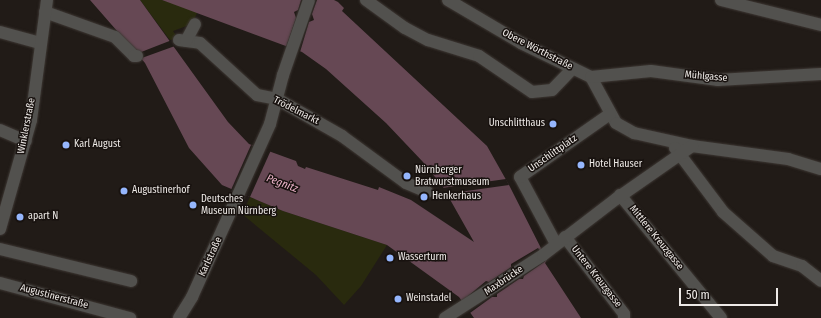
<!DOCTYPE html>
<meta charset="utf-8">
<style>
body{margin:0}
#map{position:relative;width:821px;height:318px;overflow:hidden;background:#211b17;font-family:"Fira Sans Condensed",sans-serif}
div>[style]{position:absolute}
.green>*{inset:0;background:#292a0e}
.water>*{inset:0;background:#664854}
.pier>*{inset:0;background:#211b17}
.roads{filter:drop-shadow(0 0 1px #3e3834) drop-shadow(0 0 1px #3e3834)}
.minor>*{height:12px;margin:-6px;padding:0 6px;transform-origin:6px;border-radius:6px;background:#52514e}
.dots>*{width:11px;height:11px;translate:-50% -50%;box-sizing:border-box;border:2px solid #18120f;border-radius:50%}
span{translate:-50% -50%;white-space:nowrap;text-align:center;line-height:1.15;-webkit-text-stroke:3px #18120f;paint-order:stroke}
.street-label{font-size:10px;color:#eeeae7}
.poi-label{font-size:10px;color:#eeeae7}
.right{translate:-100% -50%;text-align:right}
.left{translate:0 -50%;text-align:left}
.water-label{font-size:11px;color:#f0b5cc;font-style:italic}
.scale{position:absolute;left:679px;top:288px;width:99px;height:18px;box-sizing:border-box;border:2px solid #eeeae7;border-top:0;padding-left:5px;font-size:12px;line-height:14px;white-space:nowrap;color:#eeeae7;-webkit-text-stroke:3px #18120f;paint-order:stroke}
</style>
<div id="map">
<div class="green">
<i style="clip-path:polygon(140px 0,162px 0,198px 11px,192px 24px,173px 31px,178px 38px,170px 40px)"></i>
<i style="clip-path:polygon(250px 197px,283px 211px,387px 245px,361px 286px,344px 305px,316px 275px,242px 214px)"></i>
</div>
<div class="water">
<i style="clip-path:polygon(90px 0,140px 0,228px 122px,249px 144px,296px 161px,298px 166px,305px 169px,306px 167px,378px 190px,379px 187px,411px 200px,474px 242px,443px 187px,423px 162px,386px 123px,326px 69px,302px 52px,162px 0,334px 0,338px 2px,344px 8px,342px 11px,487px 146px,509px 185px,547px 260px,545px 263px,581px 318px,474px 318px,459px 297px,387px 245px,283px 211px,222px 185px,189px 148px,145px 63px)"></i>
</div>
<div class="pier">
<i style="clip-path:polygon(301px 0,317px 0,312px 14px,314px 20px,309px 22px,300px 52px,286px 47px,296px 18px,294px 12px,298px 10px)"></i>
<i style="clip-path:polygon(172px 40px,175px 46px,139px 59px,136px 54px)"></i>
<i style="clip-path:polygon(251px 145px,271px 150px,250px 197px,231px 190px)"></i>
<i style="clip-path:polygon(506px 179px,509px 185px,445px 194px,442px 188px)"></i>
<i style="clip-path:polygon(538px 248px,547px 260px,524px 276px,523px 279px,519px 279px,497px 294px,497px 297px,492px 297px,470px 313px,462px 301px,486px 281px,489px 282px,511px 267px,511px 264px)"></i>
</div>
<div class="roads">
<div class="minor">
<i style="left:366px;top:0;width:48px;rotate:35.7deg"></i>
<i style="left:405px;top:28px;width:26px;rotate:28deg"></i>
<i style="left:428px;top:40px;width:53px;rotate:17.4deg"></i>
<i style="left:479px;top:56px;width:64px;rotate:34.2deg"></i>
<i style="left:532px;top:92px;width:20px;rotate:-6deg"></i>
<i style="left:552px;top:90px;width:30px;rotate:-46deg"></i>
<i style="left:448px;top:0;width:85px;rotate:30.5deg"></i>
<i style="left:521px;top:43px;width:78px;rotate:25.9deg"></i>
<i style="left:591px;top:77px;width:52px;rotate:61.5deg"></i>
<i style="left:616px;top:123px;width:21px;rotate:29deg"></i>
<i style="left:634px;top:133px;width:59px;rotate:12.6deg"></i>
<i style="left:692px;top:146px;width:97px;rotate:7.7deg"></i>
<i style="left:788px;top:159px;width:34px;rotate:17deg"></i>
<i style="left:721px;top:0;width:103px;rotate:14deg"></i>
<i style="left:45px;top:12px;width:74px;rotate:19.7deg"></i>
<i style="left:115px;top:37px;width:27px;rotate:45deg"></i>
<i style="left:134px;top:56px;width:3px"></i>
<i style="left:0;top:32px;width:41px;rotate:15.4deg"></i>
<i style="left:179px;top:40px;width:21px;rotate:8deg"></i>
<i style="left:200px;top:43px;width:77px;rotate:42.4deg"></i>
<i style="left:257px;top:95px;width:20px;rotate:11deg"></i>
<i style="left:277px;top:99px;width:75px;rotate:29.6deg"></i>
<i style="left:342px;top:136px;width:79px;rotate:36.3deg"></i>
<i style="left:406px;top:183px;width:23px;rotate:23deg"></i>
<i style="left:186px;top:41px;width:19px;rotate:-62deg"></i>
<i style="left:591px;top:77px;width:60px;rotate:-5.7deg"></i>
<i style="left:651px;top:71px;width:68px;rotate:7.7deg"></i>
<i style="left:718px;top:80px;width:103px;rotate:-3.3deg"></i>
<i style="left:0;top:130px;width:28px;rotate:23deg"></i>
<i style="left:675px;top:148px;width:80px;rotate:53.1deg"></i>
<i style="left:723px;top:212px;width:67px;rotate:41.3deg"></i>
<i style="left:773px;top:256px;width:31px;rotate:19deg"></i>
<i style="left:802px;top:266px;width:24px;rotate:38deg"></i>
<i style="left:620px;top:195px;width:159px;rotate:50.6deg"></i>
<i style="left:0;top:229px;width:113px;rotate:-74.1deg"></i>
<i style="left:31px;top:120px;width:121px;rotate:-82.4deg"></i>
<i style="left:565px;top:237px;width:97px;rotate:52.5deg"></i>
<i style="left:624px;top:314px;width:4px;rotate:90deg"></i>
<i style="left:556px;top:244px;width:76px;rotate:-118.2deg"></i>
<i style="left:520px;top:177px;width:110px;rotate:-35deg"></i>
<i style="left:0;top:249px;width:135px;rotate:13.7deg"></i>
<i style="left:0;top:283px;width:135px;rotate:15.1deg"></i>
<i style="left:179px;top:318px;width:25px;rotate:-58deg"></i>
<i style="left:192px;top:297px;width:190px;rotate:-65.7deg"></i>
<i style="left:270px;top:124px;width:51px;rotate:-75.1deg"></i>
<i style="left:283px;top:75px;width:79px;rotate:-70.9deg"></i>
<i style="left:445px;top:318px;width:117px;rotate:-32.7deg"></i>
<i style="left:543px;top:255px;width:92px;rotate:-37.5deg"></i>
<i style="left:616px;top:199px;width:93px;rotate:-34.9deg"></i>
</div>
</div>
<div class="dots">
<i style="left:553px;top:124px;background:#95b6fd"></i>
<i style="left:66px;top:145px;background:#95b6fd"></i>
<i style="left:581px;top:165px;background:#95b6fd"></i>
<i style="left:407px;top:176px;background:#95b6fd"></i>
<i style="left:124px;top:191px;background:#95b6fd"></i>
<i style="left:424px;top:197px;background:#95b6fd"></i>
<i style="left:193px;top:205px;background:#95b6fd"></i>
<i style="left:20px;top:217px;background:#95b6fd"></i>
<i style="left:390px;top:258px;background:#95b6fd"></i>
<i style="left:398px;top:299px;background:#95b6fd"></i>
</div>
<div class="street-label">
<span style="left:537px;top:50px;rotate:27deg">Obere Wörthstraße</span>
<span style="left:706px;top:77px;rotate:5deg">Mühlgasse</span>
<span style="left:296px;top:111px;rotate:27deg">Trödelmarkt</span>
<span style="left:27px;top:126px;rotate:-79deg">Winklerstraße</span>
<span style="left:553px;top:154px;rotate:-35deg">Unschlittplatz</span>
<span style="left:656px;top:238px;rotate:51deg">Mittlere Kreuzgasse</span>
<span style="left:211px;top:257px;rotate:-65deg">Karlstraße</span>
<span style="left:596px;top:277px;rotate:52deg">Untere Kreuzgasse</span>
<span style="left:504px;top:281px;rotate:-34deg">Maxbrücke</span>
<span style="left:54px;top:297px;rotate:15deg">Augustinerstraße</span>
</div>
<div class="poi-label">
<span class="right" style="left:545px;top:124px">Unschlitthaus</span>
<span class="left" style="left:74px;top:145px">Karl August</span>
<span class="left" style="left:589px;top:165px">Hotel Hauser</span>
<span class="left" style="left:415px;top:176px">Nürnberger<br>Bratwurstmuseum</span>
<span class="left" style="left:132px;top:191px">Augustinerhof</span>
<span class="left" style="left:432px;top:197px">Henkerhaus</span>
<span class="left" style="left:201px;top:205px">Deutsches<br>Museum Nürnberg</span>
<span class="left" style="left:28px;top:217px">apart N</span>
<span class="left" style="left:398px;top:258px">Wasserturm</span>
<span class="left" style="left:406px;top:299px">Weinstadel</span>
</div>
<div class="water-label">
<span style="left:282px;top:184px;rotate:21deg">Pegnitz</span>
</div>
<div class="scale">50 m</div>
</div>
